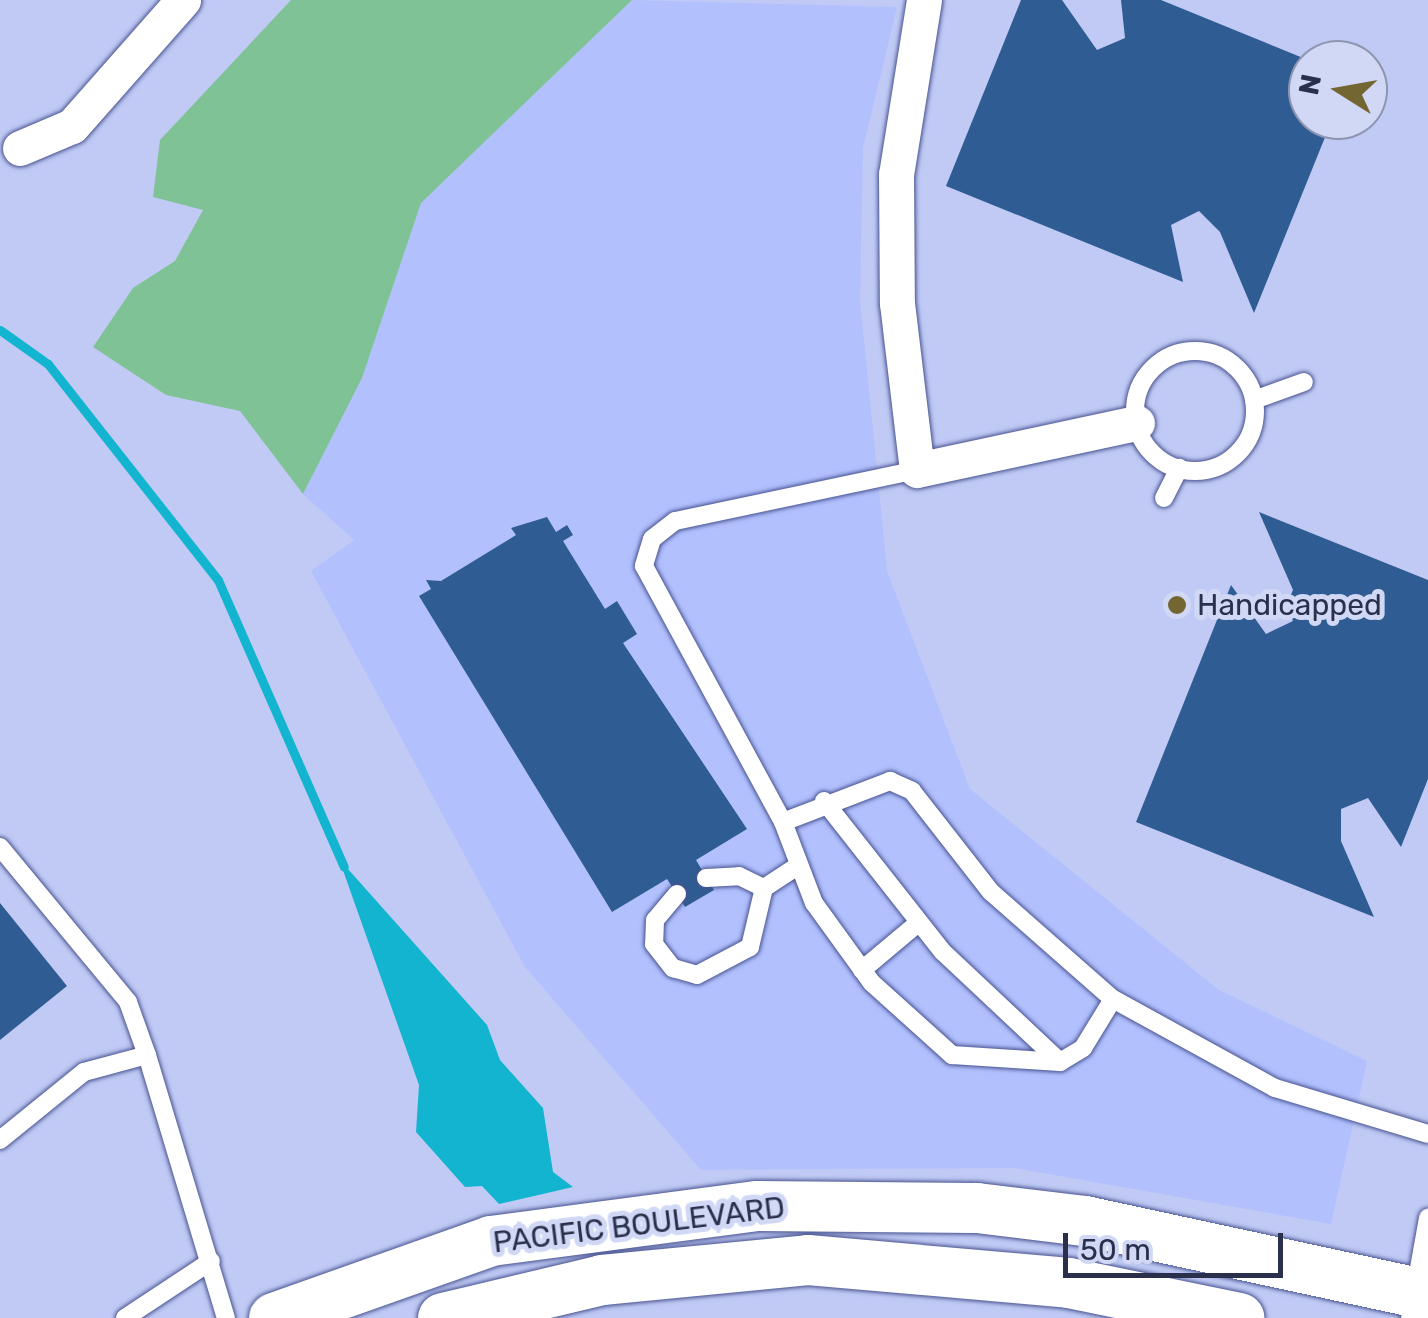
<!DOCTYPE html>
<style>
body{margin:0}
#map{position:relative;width:1428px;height:1318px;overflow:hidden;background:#c0caf5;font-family:Rubik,sans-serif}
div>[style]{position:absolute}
.built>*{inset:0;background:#b2c0fe}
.green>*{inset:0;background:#7fc295}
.water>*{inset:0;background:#13b4cf}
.stream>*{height:9px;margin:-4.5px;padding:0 4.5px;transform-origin:4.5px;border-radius:4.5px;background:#13b4cf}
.building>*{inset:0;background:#2f5c92}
.roads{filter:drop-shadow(0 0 2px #485391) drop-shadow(0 0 2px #485391)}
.lane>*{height:18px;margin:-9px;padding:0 9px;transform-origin:9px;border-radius:9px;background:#fff}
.lane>.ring{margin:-9px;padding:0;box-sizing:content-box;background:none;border:18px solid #fff;border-radius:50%}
.street>*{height:35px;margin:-17.5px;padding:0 17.5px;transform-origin:17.5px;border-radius:17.5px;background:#fff}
.secondary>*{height:50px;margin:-25px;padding:0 25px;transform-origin:25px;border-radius:25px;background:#fff}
.dots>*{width:28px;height:28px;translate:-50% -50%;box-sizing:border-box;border:5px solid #d1d8f5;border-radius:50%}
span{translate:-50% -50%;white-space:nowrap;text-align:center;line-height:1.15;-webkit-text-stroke:10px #d1d8f5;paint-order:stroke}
.poi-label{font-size:30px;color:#2a304b}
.left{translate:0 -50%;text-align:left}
.street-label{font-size:30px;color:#2a304b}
.north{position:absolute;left:1288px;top:40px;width:100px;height:100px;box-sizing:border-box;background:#d1d8f5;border:2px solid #8e95b1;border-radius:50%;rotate:281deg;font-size:28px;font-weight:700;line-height:40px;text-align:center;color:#2a304b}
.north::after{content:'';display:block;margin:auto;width:35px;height:45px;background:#746633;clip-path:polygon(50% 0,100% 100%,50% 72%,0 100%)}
.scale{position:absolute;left:1063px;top:1233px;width:220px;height:45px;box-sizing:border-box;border:5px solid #2a304b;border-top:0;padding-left:12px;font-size:30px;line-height:35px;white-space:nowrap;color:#2a304b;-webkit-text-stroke:8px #d1d8f5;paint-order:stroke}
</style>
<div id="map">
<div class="built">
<i style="clip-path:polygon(632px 0,897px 7px,863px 148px,860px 300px,887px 571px,970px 789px,1219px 990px,1367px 1061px,1331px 1224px,1015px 1168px,701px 1170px,525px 967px,311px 571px,354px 540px,303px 494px,362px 378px,421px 203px)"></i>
</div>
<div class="green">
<i style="clip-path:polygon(291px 0,632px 0,421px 203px,362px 378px,303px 494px,240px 411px,166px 395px,93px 347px,133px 288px,175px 261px,203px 210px,153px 197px,160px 140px)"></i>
</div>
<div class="water">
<i style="clip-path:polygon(339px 859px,487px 1025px,500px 1060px,543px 1108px,553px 1172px,573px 1187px,499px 1204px,482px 1186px,465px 1187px,416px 1132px,419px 1085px)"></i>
</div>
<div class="stream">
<i style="left:0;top:330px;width:59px;rotate:35.3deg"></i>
<i style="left:48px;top:364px;width:275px;rotate:51.8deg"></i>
<i style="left:218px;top:580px;width:313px;rotate:66.3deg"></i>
</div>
<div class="building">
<i style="clip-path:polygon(1021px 0,1062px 0,1097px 50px,1125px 38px,1121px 0,1161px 0,1308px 60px,1308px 120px,1332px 120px,1254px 313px,1220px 232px,1199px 211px,1171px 225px,1183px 282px,946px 186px)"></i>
<i style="clip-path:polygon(1259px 512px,1428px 580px,1428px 779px,1401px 847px,1368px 798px,1341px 809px,1341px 841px,1374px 917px,1136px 822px,1231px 585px,1266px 634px,1293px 621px,1286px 606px,1293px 590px)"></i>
<i style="clip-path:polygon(547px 517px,556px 532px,567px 525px,573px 535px,563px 541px,605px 609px,617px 601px,637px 634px,623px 643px,747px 829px,696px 860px,714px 890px,685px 907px,667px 879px,612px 912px,419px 596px,431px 589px,426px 580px,441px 581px,516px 535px,511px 528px)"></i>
<i style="clip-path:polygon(0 903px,67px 986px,0 1040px)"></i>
</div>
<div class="roads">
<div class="lane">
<i class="ring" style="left:1135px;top:351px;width:102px;height:102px"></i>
<i style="left:1254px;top:400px;width:53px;rotate:-19.8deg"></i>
<i style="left:917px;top:470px;width:247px;rotate:168.1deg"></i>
<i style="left:675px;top:521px;width:29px;rotate:142deg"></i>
<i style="left:652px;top:539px;width:28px;rotate:107deg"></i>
<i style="left:644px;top:566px;width:291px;rotate:61.5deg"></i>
<i style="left:783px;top:822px;width:87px;rotate:69.1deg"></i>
<i style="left:814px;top:903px;width:99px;rotate:54.1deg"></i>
<i style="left:872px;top:983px;width:108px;rotate:42deg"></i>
<i style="left:952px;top:1055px;width:108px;rotate:3.7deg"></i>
<i style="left:1060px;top:1062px;width:27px;rotate:-31deg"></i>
<i style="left:1083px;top:1048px;width:57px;rotate:-58.5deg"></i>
<i style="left:1113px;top:999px;width:185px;rotate:28.8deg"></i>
<i style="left:1275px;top:1088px;width:160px;rotate:16.7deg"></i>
<i style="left:1164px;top:498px;width:34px;rotate:-63deg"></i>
<i style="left:824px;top:801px;width:192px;rotate:51.8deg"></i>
<i style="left:943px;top:952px;width:161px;rotate:43.2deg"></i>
<i style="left:783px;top:822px;width:115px;rotate:-21deg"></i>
<i style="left:890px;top:781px;width:24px;rotate:24deg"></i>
<i style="left:912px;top:791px;width:128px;rotate:52deg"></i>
<i style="left:991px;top:892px;width:162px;rotate:41.3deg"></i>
<i style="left:0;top:847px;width:201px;rotate:50.4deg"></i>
<i style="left:128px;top:1002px;width:56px;rotate:70.3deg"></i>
<i style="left:706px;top:878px;width:33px;rotate:-3deg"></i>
<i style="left:739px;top:876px;width:28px;rotate:26deg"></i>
<i style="left:677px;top:894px;width:34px;rotate:130deg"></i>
<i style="left:655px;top:920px;width:24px;rotate:92deg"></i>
<i style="left:654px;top:944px;width:31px;rotate:52deg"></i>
<i style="left:673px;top:968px;width:25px;rotate:16deg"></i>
<i style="left:697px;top:975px;width:60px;rotate:-27.8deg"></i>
<i style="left:750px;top:947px;width:61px;rotate:-76.7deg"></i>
<i style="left:764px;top:888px;width:42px;rotate:-33.3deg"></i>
<i style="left:862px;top:970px;width:73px;rotate:-40deg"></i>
<i style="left:0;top:1140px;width:108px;rotate:-39deg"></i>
<i style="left:84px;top:1072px;width:65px;rotate:-15.1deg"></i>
<i style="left:147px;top:1055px;width:275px;rotate:73.3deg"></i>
<i style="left:125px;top:1318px;width:103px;rotate:-33.5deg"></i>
<i style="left:1410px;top:1318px;width:102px;rotate:-79.8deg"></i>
</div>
<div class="street">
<i style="left:924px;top:0;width:176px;rotate:99.1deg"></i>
<i style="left:896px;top:174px;width:129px;rotate:89.6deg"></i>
<i style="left:897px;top:303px;width:168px;rotate:83.2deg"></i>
<i style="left:917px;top:470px;width:225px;rotate:-12.1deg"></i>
<i style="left:20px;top:148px;width:56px;rotate:-22.9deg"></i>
<i style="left:72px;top:126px;width:168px;rotate:-48.6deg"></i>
</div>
<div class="secondary">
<i style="left:274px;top:1318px;width:230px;rotate:-19.5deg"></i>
<i style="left:491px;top:1241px;width:269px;rotate:-7.5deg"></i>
<i style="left:758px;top:1206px;width:219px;rotate:0.5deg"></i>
<i style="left:977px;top:1208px;width:109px;rotate:6.9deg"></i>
<i style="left:1085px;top:1221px;width:351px;rotate:12.2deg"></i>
<i style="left:443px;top:1318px;width:163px;rotate:-13.4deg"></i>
<i style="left:602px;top:1280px;width:207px;rotate:-5.5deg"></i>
<i style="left:808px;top:1260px;width:262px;rotate:5deg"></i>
<i style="left:1069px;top:1283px;width:174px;rotate:11.6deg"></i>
</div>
</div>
<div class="dots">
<i style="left:1177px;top:605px;background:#746633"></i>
</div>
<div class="poi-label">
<span class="left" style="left:1197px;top:605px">Handicapped</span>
</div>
<div class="street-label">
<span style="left:639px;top:1225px;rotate:-7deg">PACIFIC BOULEVARD</span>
</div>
<div class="north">N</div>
<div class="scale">50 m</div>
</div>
